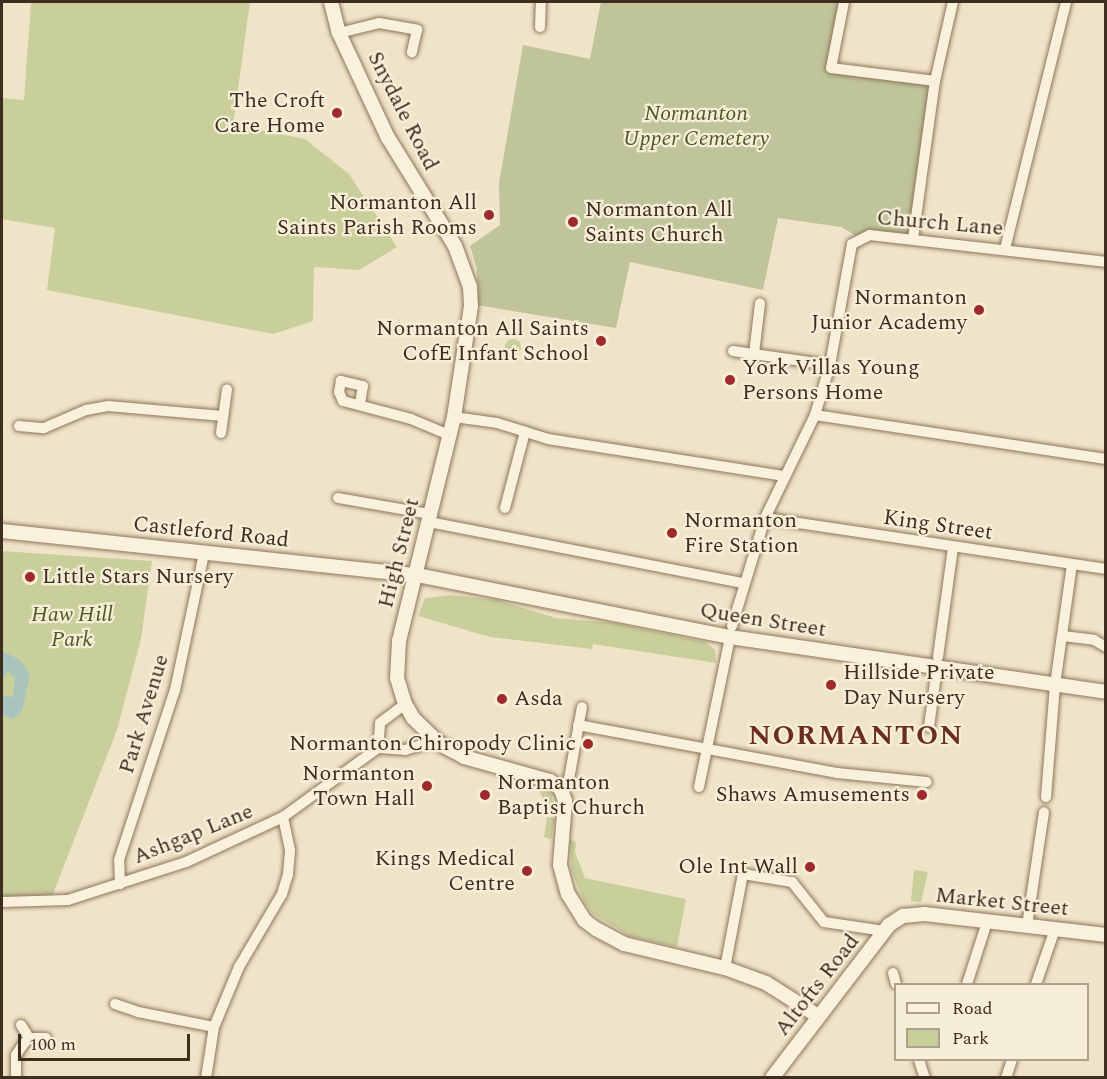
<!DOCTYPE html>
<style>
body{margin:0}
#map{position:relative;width:1107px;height:1079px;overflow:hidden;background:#f0e4c8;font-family:Spectral,serif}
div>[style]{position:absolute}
.green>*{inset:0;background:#c9cf9b}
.round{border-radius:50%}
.cemetery>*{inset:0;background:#bfc49a}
.water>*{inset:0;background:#a9c4bc}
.roads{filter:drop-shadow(0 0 2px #8d765c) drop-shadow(0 0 2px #8d765c)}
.minor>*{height:10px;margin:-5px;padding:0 5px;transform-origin:5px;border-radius:5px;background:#faf1dc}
.tertiary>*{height:14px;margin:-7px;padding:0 7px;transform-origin:7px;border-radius:7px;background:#faf1dc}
.dots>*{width:16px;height:16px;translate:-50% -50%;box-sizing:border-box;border:3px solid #f7eed8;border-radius:50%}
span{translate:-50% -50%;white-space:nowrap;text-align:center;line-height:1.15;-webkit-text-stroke:4.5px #f7eed8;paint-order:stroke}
.poi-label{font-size:22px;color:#3d2e20}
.right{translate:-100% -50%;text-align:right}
.left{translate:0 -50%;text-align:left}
.street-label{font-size:22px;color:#3d2e20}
.park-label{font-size:22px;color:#4d5a26;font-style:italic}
.district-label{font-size:28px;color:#6b2e1e;font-weight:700;letter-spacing:1.5px}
.frame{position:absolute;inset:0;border:3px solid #3d2e20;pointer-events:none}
.legend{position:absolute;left:894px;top:983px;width:195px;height:78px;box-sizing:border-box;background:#f7eed8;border:2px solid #ada18e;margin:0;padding:8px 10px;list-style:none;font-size:18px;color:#3d2e20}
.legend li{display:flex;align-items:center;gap:12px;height:30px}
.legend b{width:30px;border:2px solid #ada18e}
.scale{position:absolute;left:18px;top:1034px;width:172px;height:27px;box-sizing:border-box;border:3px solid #3d2e20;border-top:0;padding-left:8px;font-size:18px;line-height:21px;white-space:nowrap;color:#3d2e20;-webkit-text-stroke:4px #f7eed8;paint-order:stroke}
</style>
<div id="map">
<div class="green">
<i style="clip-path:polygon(31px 2px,250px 2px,233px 125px,305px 139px,349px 174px,397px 247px,359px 270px,314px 267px,313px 321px,273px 334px,47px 290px,55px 228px,2px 219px,2px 98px,24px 100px)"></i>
<i class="round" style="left:505px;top:339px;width:16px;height:16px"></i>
<i style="clip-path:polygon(2px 551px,152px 561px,141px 639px,117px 730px,51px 899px,2px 899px)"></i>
<i style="clip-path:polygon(451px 595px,497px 600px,556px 618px,614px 623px,705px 642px,715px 650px,716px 663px,593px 644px,592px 649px,490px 637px,418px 616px,425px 598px)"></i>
<i style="clip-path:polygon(542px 786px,551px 794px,555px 808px,549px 808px,540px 793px)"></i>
<i style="clip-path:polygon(547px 817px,555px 818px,551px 839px,544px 837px)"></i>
<i style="clip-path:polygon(570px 840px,576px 842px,575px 852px,585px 878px,686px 899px,677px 947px,630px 936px,593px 914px,583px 900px,571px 869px)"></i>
<i style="clip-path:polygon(914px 870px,928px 872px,921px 902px,911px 901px)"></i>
</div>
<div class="cemetery">
<i style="clip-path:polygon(601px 2px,844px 2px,831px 68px,935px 81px,913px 239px,860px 238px,841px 227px,778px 218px,763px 290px,630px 262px,616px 328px,477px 305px,477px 269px,470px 246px,500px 225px,499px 183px,523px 45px,590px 59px)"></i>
</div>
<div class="water">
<i style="clip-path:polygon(2px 651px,20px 660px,30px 675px,22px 711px,13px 719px,2px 715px,2px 696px,13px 697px,15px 678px,8px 671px,2px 682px)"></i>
</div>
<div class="roads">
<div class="minor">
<i style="left:844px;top:2px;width:67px;rotate:101.1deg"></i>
<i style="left:831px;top:68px;width:105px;rotate:7.1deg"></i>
<i style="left:540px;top:27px;width:25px;rotate:-88deg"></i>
<i style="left:339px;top:33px;width:41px;rotate:-14deg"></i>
<i style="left:379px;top:23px;width:39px;rotate:10deg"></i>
<i style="left:417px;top:30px;width:23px;rotate:103deg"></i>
<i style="left:913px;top:239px;width:160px;rotate:-82.1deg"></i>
<i style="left:935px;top:81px;width:81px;rotate:-77.2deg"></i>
<i style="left:1005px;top:249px;width:254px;rotate:-76.1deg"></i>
<i style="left:733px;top:351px;width:98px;rotate:8.2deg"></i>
<i style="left:754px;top:354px;width:51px;rotate:-83.3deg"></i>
<i style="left:360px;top:404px;width:18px;rotate:-81deg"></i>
<i style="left:363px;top:386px;width:23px;rotate:-167deg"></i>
<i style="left:341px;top:381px;width:11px;rotate:100deg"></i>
<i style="left:339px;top:392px;width:10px;rotate:66deg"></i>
<i style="left:343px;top:401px;width:70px;rotate:14.8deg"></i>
<i style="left:411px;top:419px;width:41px;rotate:22.8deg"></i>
<i style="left:815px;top:415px;width:294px;rotate:8.6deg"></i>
<i style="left:454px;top:417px;width:43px;rotate:7.9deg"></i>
<i style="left:497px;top:423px;width:53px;rotate:17.4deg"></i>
<i style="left:548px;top:439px;width:238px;rotate:8.9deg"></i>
<i style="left:19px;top:426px;width:25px;rotate:5deg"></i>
<i style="left:44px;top:428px;width:46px;rotate:-23.2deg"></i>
<i style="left:86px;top:410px;width:22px;rotate:-10deg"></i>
<i style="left:108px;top:406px;width:115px;rotate:5deg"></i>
<i style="left:221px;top:433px;width:44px;rotate:-82.2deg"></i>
<i style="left:338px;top:498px;width:93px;rotate:9.9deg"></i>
<i style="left:505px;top:508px;width:79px;rotate:-75.3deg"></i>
<i style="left:765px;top:518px;width:345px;rotate:8.5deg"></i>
<i style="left:429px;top:522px;width:320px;rotate:11deg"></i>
<i style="left:732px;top:626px;width:113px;rotate:-73deg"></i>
<i style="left:765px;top:518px;width:114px;rotate:-64.1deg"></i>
<i style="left:815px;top:415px;width:52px;rotate:-73.3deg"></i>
<i style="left:830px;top:365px;width:123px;rotate:-79.7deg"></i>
<i style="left:852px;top:244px;width:20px;rotate:-27deg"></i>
<i style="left:870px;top:235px;width:238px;rotate:6.5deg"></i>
<i style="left:1063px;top:636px;width:31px;rotate:7deg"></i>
<i style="left:1094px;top:640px;width:14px;rotate:30deg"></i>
<i style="left:938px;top:657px;width:111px;rotate:-82.2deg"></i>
<i style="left:578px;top:725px;width:263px;rotate:10.5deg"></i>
<i style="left:837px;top:773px;width:90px;rotate:5.7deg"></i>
<i style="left:929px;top:727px;width:61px;rotate:-82.4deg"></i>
<i style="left:378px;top:748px;width:27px;rotate:4deg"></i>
<i style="left:405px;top:750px;width:31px;rotate:-17deg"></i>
<i style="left:378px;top:748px;width:25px;rotate:-85deg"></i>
<i style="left:380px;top:723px;width:31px;rotate:-37deg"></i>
<i style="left:699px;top:787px;width:153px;rotate:-78.3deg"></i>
<i style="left:561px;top:789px;width:13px;rotate:-51deg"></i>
<i style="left:569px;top:779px;width:73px;rotate:-79.8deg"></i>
<i style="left:1046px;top:797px;width:112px;rotate:-85.4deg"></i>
<i style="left:1055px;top:685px;width:122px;rotate:-82deg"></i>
<i style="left:120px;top:884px;width:24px;rotate:-92deg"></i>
<i style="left:119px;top:860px;width:179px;rotate:-71.8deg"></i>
<i style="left:175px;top:690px;width:140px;rotate:-78deg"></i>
<i style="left:2px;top:902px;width:66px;rotate:-1.7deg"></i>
<i style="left:68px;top:900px;width:124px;rotate:-17.9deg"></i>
<i style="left:186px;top:862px;width:107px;rotate:-24.9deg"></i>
<i style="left:283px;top:817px;width:117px;rotate:-36deg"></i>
<i style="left:1027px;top:926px;width:115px;rotate:-81.5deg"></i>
<i style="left:725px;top:968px;width:96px;rotate:-79.2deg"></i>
<i style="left:743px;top:874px;width:50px;rotate:9.3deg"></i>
<i style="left:792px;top:882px;width:51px;rotate:51.3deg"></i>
<i style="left:824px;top:922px;width:61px;rotate:8.5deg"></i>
<i style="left:893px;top:973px;width:11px;rotate:75deg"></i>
<i style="left:967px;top:984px;width:65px;rotate:-72.1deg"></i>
<i style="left:1036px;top:984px;width:58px;rotate:-70.9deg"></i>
<i style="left:115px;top:1004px;width:24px;rotate:19deg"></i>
<i style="left:138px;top:1012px;width:77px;rotate:11.2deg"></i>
<i style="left:21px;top:1025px;width:15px;rotate:58deg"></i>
<i style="left:919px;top:1060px;width:19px;rotate:72deg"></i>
<i style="left:16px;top:1078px;width:23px;rotate:-90deg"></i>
<i style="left:16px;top:1055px;width:11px;rotate:-56deg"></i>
<i style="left:22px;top:1046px;width:11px;rotate:-49deg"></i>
<i style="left:29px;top:1038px;width:17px"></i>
<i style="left:206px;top:1078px;width:52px;rotate:-81.1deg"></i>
<i style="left:214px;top:1027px;width:65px;rotate:-67.4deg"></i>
<i style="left:239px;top:967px;width:85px;rotate:-59.5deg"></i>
<i style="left:282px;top:894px;width:21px;rotate:-73deg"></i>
<i style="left:288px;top:874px;width:24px;rotate:-85deg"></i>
<i style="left:290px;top:850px;width:34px;rotate:-102deg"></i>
<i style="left:1006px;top:1078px;width:19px;rotate:-72deg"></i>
</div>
<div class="tertiary">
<i style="left:331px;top:2px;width:32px;rotate:76deg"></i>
<i style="left:339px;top:33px;width:114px;rotate:65deg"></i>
<i style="left:387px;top:136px;width:129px;rotate:58.3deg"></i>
<i style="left:455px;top:246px;width:44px;rotate:69.9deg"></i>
<i style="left:470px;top:287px;width:19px;rotate:87deg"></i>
<i style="left:471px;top:306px;width:112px;rotate:98.7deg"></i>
<i style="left:454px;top:417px;width:231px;rotate:103.8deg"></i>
<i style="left:399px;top:641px;width:37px;rotate:93deg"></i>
<i style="left:397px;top:678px;width:27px;rotate:73deg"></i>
<i style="left:405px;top:704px;width:16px;rotate:60deg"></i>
<i style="left:413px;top:718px;width:37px;rotate:44deg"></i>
<i style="left:440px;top:744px;width:27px;rotate:28deg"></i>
<i style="left:464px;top:757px;width:89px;rotate:15.6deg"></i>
<i style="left:550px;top:781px;width:14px;rotate:36deg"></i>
<i style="left:561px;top:789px;width:13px;rotate:72deg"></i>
<i style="left:565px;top:801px;width:64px;rotate:94.5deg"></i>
<i style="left:560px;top:865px;width:30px;rotate:75deg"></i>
<i style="left:568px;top:894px;width:31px;rotate:58deg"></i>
<i style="left:584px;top:920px;width:15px;rotate:37deg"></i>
<i style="left:596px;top:929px;width:32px;rotate:28deg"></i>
<i style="left:624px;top:944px;width:104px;rotate:13.4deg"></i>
<i style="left:725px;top:968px;width:44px;rotate:20.1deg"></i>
<i style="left:766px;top:983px;width:62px;rotate:32.4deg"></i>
<i style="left:2px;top:531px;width:417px;rotate:6.1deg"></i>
<i style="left:417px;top:575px;width:319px;rotate:11.2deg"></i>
<i style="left:730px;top:637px;width:380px;rotate:8.3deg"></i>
<i style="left:772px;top:1078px;width:193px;rotate:-52.6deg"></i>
<i style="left:889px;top:925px;width:17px;rotate:-33deg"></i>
<i style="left:903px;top:916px;width:22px;rotate:-5deg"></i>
<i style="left:925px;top:914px;width:182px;rotate:6.6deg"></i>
</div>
</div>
<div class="dots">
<i style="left:337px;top:113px;background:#9e2a2b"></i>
<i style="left:489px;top:215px;background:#9e2a2b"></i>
<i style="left:573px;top:222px;background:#9e2a2b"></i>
<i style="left:979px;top:310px;background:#9e2a2b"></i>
<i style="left:601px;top:341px;background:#9e2a2b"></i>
<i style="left:730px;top:380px;background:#9e2a2b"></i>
<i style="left:672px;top:533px;background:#9e2a2b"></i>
<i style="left:30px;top:577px;background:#9e2a2b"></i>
<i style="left:831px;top:685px;background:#9e2a2b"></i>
<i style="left:502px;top:699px;background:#9e2a2b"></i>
<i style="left:588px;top:744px;background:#9e2a2b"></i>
<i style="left:427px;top:786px;background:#9e2a2b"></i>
<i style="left:485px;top:795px;background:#9e2a2b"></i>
<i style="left:922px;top:795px;background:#9e2a2b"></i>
<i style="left:810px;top:867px;background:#9e2a2b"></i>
<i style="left:527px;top:871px;background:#9e2a2b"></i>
</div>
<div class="poi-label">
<span class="right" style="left:325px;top:113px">The Croft<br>Care Home</span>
<span class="right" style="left:477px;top:215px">Normanton All<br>Saints Parish Rooms</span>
<span class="left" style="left:585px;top:222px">Normanton All<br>Saints Church</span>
<span class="right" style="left:967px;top:310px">Normanton<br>Junior Academy</span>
<span class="right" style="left:589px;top:341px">Normanton All Saints<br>CofE Infant School</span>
<span class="left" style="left:742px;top:380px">York Villas Young<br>Persons Home</span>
<span class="left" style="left:684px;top:533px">Normanton<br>Fire Station</span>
<span class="left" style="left:42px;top:577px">Little Stars Nursery</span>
<span class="left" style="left:843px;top:685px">Hillside Private<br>Day Nursery</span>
<span class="left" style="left:514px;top:699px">Asda</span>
<span class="right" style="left:576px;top:744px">Normanton Chiropody Clinic</span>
<span class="right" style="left:415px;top:786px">Normanton<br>Town Hall</span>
<span class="left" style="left:497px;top:795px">Normanton<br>Baptist Church</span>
<span class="right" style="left:910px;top:795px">Shaws Amusements</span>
<span class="right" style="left:515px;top:871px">Kings Medical<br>Centre</span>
<span class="right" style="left:798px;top:867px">Ole Int Wall</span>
</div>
<div class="street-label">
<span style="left:403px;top:111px;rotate:63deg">Snydale Road</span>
<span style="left:940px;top:223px;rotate:5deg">Church Lane</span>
<span style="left:938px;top:525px;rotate:8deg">King Street</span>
<span style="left:211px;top:532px;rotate:6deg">Castleford Road</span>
<span style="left:399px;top:553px;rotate:-76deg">High Street</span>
<span style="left:763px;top:620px;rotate:9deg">Queen Street</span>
<span style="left:144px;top:714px;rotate:-73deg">Park Avenue</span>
<span style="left:193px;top:834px;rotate:-22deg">Ashgap Lane</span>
<span style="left:1002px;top:902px;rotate:6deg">Market Street</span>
<span style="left:817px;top:985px;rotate:-52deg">Altofts Road</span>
</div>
<div class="park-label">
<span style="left:696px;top:126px">Normanton<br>Upper Cemetery</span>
<span style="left:72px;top:627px">Haw Hill<br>Park</span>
</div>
<div class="district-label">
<span style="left:856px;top:736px">NORMANTON</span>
</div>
<div class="frame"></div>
<ul class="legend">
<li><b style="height:8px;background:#faf1dc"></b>Road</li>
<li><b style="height:16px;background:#c9cf9b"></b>Park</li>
</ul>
<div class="scale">100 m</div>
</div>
